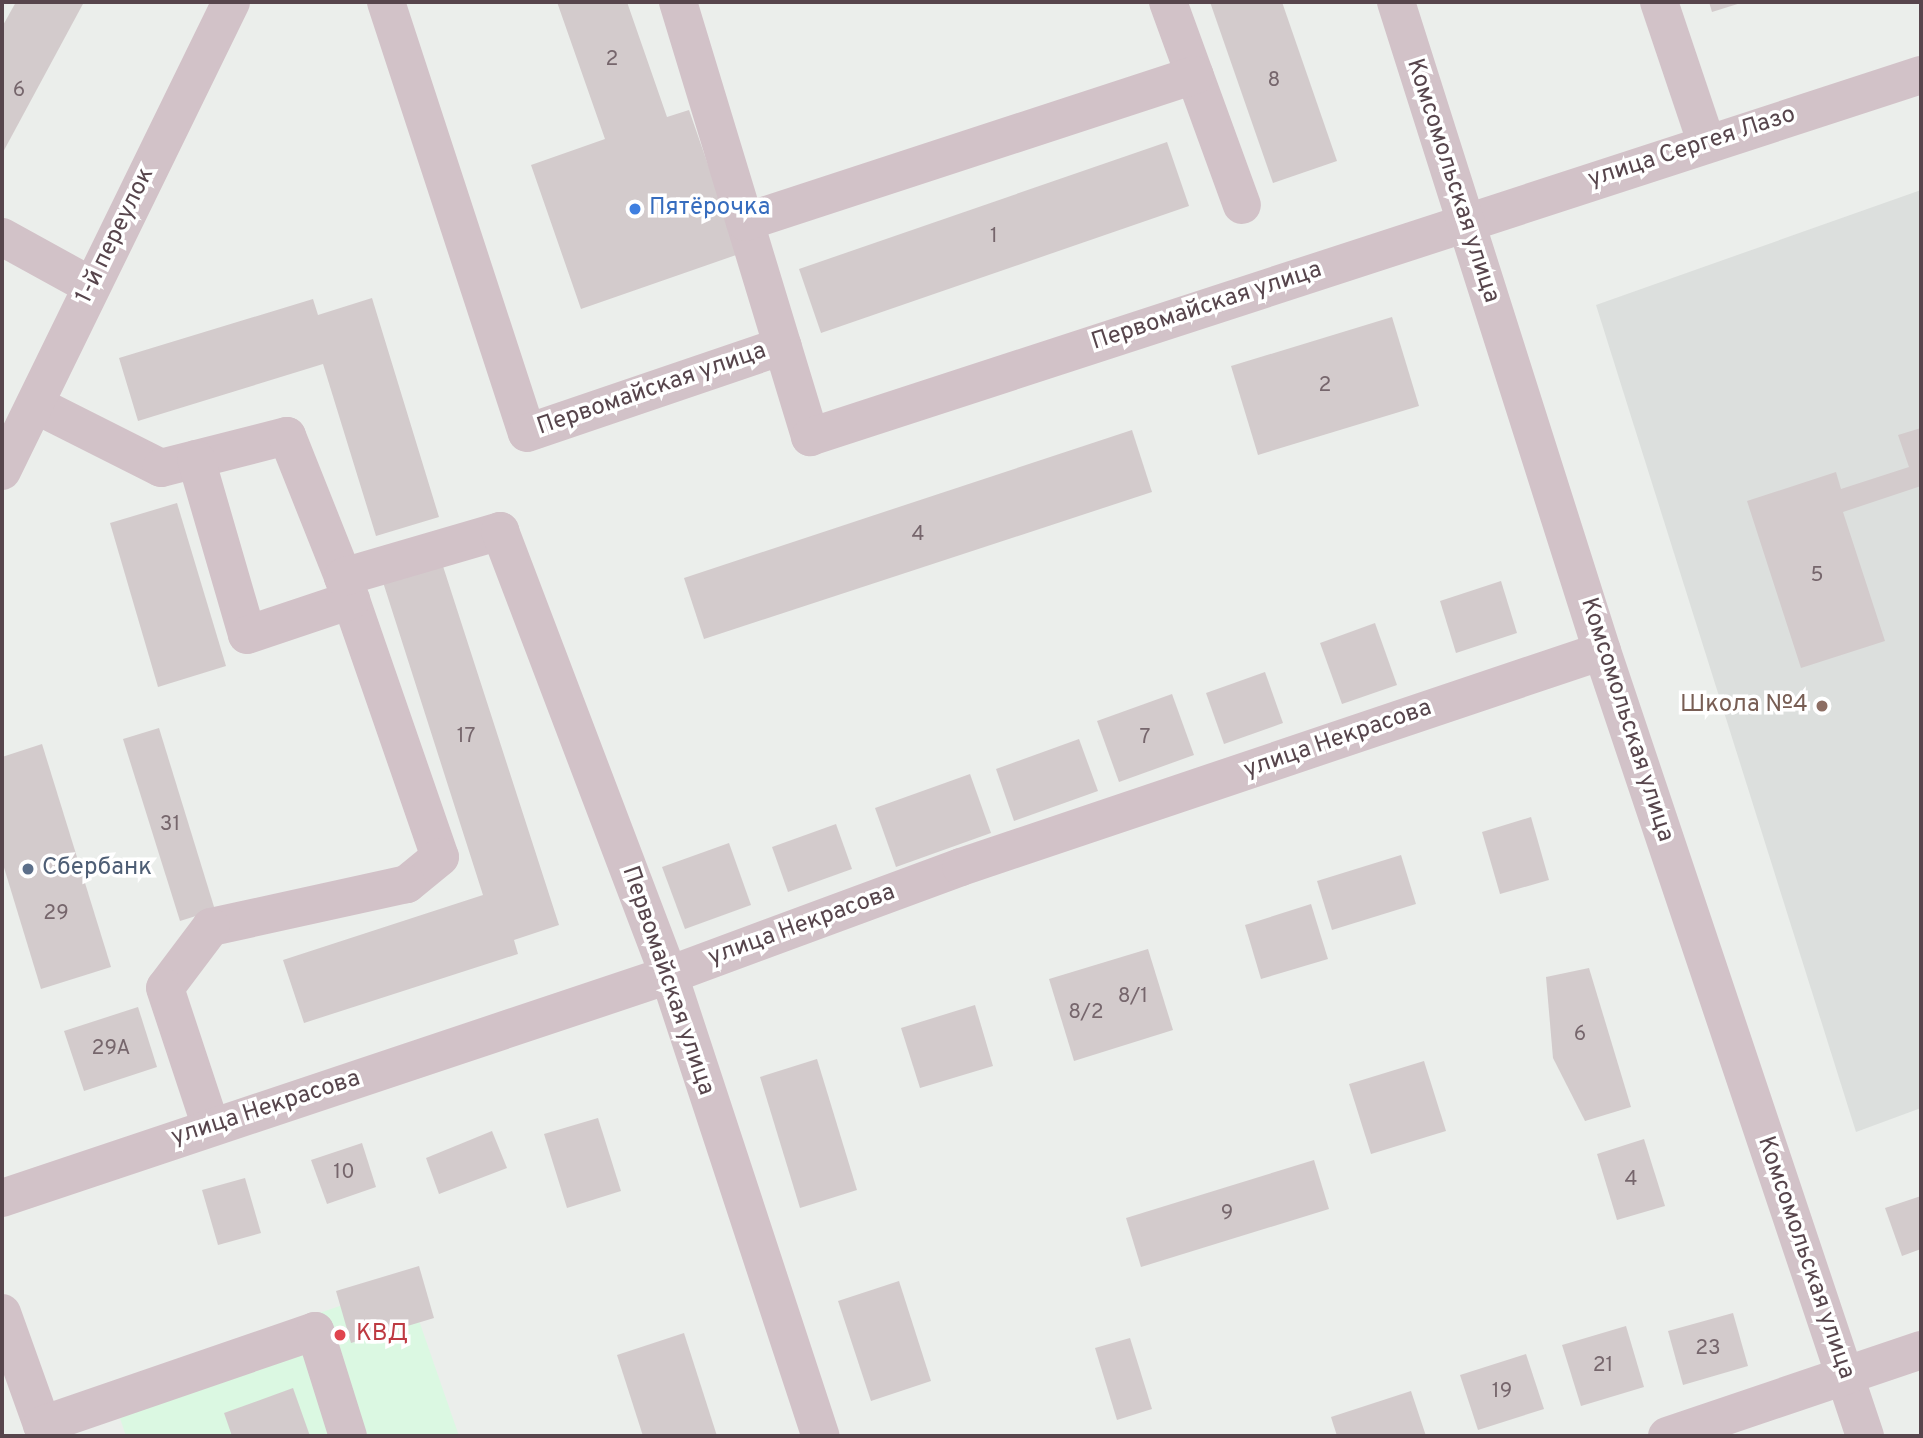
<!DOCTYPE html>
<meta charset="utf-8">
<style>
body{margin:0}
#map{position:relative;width:1923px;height:1438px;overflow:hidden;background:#ebeeeb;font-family:Overpass,sans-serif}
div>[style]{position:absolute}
.education>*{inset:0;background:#dcdfdd}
.medical>*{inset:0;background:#dbf8e2}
.building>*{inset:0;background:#d3cbcc}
.minor>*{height:38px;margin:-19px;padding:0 19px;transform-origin:19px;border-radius:19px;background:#d2c2c8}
.dots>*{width:19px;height:19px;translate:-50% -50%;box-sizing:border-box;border:4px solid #fff;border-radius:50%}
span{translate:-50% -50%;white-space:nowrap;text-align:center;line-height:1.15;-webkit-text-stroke:7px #fff;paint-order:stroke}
.number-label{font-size:21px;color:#76666c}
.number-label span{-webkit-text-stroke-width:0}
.street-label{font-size:24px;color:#57454c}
.shop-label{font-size:24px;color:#366cbe}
.left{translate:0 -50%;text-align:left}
.education-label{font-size:24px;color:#785e54}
.right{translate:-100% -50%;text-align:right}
.service-label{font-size:24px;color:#4e5e75}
.health-label{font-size:24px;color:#be3a42}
.frame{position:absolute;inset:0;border:4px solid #57454c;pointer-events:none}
</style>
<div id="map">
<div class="education">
<i style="clip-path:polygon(1921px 190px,1921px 1108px,1856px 1132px,1596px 305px)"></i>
</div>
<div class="medical">
<i style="clip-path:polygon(406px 1283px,459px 1436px,126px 1436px,109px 1386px)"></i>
</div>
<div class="building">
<i style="clip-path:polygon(16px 2px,84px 2px,2px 154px,2px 27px)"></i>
<i style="clip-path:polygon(557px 2px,627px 2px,667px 117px,689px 110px,739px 254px,581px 309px,531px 165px,605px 139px)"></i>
<i style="clip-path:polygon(1210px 2px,1282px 2px,1337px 161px,1273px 183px)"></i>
<i style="clip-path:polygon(1709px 2px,1744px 2px,1712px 12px)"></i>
<i style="clip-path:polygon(1167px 142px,1189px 206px,821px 333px,799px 269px)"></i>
<i style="clip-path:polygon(372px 298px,439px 517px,376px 536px,323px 364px,138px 421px,119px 358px,313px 299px,318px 315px)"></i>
<i style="clip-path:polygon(1392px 317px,1419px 406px,1258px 455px,1231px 366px)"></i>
<i style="clip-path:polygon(1921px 428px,1921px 486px,1843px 512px,1885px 641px,1801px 668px,1747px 501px,1836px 472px,1841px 489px,1909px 467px,1898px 435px)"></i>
<i style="clip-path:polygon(1132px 430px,1152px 492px,704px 639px,684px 578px)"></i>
<i style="clip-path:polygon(177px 503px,226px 666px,158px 687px,110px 523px)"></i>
<i style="clip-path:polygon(441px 560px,559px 925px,514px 940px,518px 954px,304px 1023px,283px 960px,483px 895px,382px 579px)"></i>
<i style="clip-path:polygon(1501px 581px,1517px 633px,1456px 653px,1440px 601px)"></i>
<i style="clip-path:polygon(1375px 623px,1397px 685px,1342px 704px,1320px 643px)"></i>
<i style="clip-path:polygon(1265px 672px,1283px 723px,1224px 744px,1206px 693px)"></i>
<i style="clip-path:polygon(1172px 694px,1194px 755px,1119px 782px,1097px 721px)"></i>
<i style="clip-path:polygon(159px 728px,215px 910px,180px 921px,123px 739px)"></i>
<i style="clip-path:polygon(1079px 739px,1098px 791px,1014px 821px,996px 769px)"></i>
<i style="clip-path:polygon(42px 744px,111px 967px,41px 989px,2px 861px,2px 757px)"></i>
<i style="clip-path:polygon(970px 774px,991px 833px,896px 867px,875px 808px)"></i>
<i style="clip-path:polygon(1531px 817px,1549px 880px,1500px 894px,1482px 832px)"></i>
<i style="clip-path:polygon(836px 824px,852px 869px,788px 892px,772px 847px)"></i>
<i style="clip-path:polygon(729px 843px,751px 905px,685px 929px,662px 867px)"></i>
<i style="clip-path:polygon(1401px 855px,1416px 904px,1332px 930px,1317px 881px)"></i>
<i style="clip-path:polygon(1311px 904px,1328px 959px,1261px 979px,1245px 925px)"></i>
<i style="clip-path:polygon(1148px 949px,1173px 1030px,1074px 1061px,1049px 979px)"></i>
<i style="clip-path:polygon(1589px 968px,1631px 1107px,1585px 1121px,1553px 1058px,1546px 977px)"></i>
<i style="clip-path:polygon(975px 1005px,993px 1066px,920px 1088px,901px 1028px)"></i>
<i style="clip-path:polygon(138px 1007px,157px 1067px,84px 1091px,64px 1031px)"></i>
<i style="clip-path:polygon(817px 1059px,857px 1190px,800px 1208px,760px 1077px)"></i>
<i style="clip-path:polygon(1424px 1061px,1446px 1131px,1371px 1154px,1349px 1084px)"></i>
<i style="clip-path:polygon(598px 1118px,621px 1191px,567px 1208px,544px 1134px)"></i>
<i style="clip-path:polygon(492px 1131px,507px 1168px,439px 1194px,426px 1158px)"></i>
<i style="clip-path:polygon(1644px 1139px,1665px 1206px,1617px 1220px,1597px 1154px)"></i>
<i style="clip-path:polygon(362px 1143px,376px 1187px,327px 1204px,311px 1160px)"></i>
<i style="clip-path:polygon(1314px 1160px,1329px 1209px,1141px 1267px,1126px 1218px)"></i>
<i style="clip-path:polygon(245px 1178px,261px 1233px,218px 1245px,202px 1190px)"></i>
<i style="clip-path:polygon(1921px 1196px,1921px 1249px,1902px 1256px,1885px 1208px)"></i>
<i style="clip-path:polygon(419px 1266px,434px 1318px,351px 1343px,336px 1291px)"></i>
<i style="clip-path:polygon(899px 1281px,931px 1381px,871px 1401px,838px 1301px)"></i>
<i style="clip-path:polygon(1733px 1313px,1748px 1366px,1683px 1385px,1668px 1331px)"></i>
<i style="clip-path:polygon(1626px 1326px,1644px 1387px,1581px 1406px,1562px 1345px)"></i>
<i style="clip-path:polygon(684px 1333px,717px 1436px,643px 1436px,617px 1355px)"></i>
<i style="clip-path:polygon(1130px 1338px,1152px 1409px,1117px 1420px,1095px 1348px)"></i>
<i style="clip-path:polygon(1526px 1354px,1544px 1409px,1478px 1430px,1460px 1375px)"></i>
<i style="clip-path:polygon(293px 1388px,310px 1436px,232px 1436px,224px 1413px)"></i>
<i style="clip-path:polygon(1411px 1391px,1426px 1436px,1337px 1436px,1331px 1417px)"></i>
</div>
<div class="minor">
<i style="left:386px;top:2px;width:453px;rotate:71.9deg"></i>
<i style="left:527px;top:433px;width:270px;rotate:-18.8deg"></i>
<i style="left:678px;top:2px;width:455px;rotate:73.1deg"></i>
<i style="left:810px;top:437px;width:1168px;rotate:-18.05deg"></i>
<i style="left:1168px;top:2px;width:216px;rotate:70deg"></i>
<i style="left:1396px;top:2px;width:681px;rotate:72.39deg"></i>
<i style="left:1602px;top:651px;width:828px;rotate:71.48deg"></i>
<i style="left:1659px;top:2px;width:148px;rotate:71.4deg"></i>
<i style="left:745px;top:222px;width:473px;rotate:-18.1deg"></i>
<i style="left:2px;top:237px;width:102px;rotate:28.8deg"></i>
<i style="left:36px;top:405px;width:140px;rotate:26.7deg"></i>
<i style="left:161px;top:468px;width:130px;rotate:-14.3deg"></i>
<i style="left:287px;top:436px;width:152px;rotate:68.3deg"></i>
<i style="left:343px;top:577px;width:296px;rotate:70.9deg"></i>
<i style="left:440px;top:857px;width:43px;rotate:140.7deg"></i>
<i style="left:407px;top:884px;width:201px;rotate:167.6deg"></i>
<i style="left:211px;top:927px;width:76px;rotate:127deg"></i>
<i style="left:165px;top:988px;width:146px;rotate:71.7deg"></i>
<i style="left:196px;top:459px;width:183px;rotate:73.8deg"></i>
<i style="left:247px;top:635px;width:110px;rotate:-18.6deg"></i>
<i style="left:2px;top:471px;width:522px;rotate:-63.97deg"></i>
<i style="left:343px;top:577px;width:164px;rotate:-16.3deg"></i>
<i style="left:500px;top:531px;width:475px;rotate:69.2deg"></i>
<i style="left:669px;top:975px;width:485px;rotate:71.8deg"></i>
<i style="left:2px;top:1198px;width:703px;rotate:-18.49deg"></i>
<i style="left:669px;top:975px;width:311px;rotate:-20.3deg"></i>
<i style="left:961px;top:867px;width:676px;rotate:-18.62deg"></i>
<i style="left:2px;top:1313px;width:131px;rotate:70.3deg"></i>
<i style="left:42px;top:1425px;width:289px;rotate:-19deg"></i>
<i style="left:315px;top:1331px;width:110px;rotate:72.6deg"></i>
<i style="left:1667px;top:1436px;width:268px;rotate:-18.7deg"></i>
</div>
<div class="dots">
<i style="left:635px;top:209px;background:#3f7fe0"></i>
<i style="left:1822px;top:706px;background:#8d6e63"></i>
<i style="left:28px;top:869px;background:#5c6f8a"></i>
<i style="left:340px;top:1335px;background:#e0444e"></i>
</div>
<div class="number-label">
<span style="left:612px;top:60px">2</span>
<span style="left:1274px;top:81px">8</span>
<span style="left:19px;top:91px">6</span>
<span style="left:994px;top:237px">1</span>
<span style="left:1325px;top:386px">2</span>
<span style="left:918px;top:535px">4</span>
<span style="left:1817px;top:576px">5</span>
<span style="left:466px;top:737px">17</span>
<span style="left:1145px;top:738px">7</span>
<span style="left:170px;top:825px">31</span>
<span style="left:56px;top:914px">29</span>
<span style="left:1133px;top:997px">8/1</span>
<span style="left:1086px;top:1013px">8/2</span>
<span style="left:1580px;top:1035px">6</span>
<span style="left:111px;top:1049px">29А</span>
<span style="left:344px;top:1173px">10</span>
<span style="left:1631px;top:1180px">4</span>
<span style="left:1227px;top:1214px">9</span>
<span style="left:1708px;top:1349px">23</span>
<span style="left:1603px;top:1366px">21</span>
<span style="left:1502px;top:1392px">19</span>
</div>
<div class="street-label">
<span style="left:1692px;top:148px;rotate:-18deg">улица Сергея Лазо</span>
<span style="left:1452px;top:181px;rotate:72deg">Комсомольская улица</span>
<span style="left:116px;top:236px;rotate:-64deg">1-й переулок</span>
<span style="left:1207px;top:307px;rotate:-18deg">Первомайская улица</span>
<span style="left:652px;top:390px;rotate:-19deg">Первомайская улица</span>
<span style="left:1626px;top:720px;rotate:72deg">Комсомольская улица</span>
<span style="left:1338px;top:740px;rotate:-19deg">улица Некрасова</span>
<span style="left:802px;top:926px;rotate:-20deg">улица Некрасова</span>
<span style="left:667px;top:981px;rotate:71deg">Первомайская улица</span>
<span style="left:266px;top:1109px;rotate:-18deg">улица Некрасова</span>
<span style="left:1805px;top:1258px;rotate:71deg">Комсомольская улица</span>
</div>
<div class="shop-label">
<span class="left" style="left:649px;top:209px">Пятёрочка</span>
</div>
<div class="education-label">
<span class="right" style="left:1808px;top:706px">Школа №4</span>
</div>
<div class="service-label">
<span class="left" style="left:42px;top:869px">Сбербанк</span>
</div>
<div class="health-label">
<span class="left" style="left:356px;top:1335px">КВД</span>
</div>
<div class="frame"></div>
</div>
